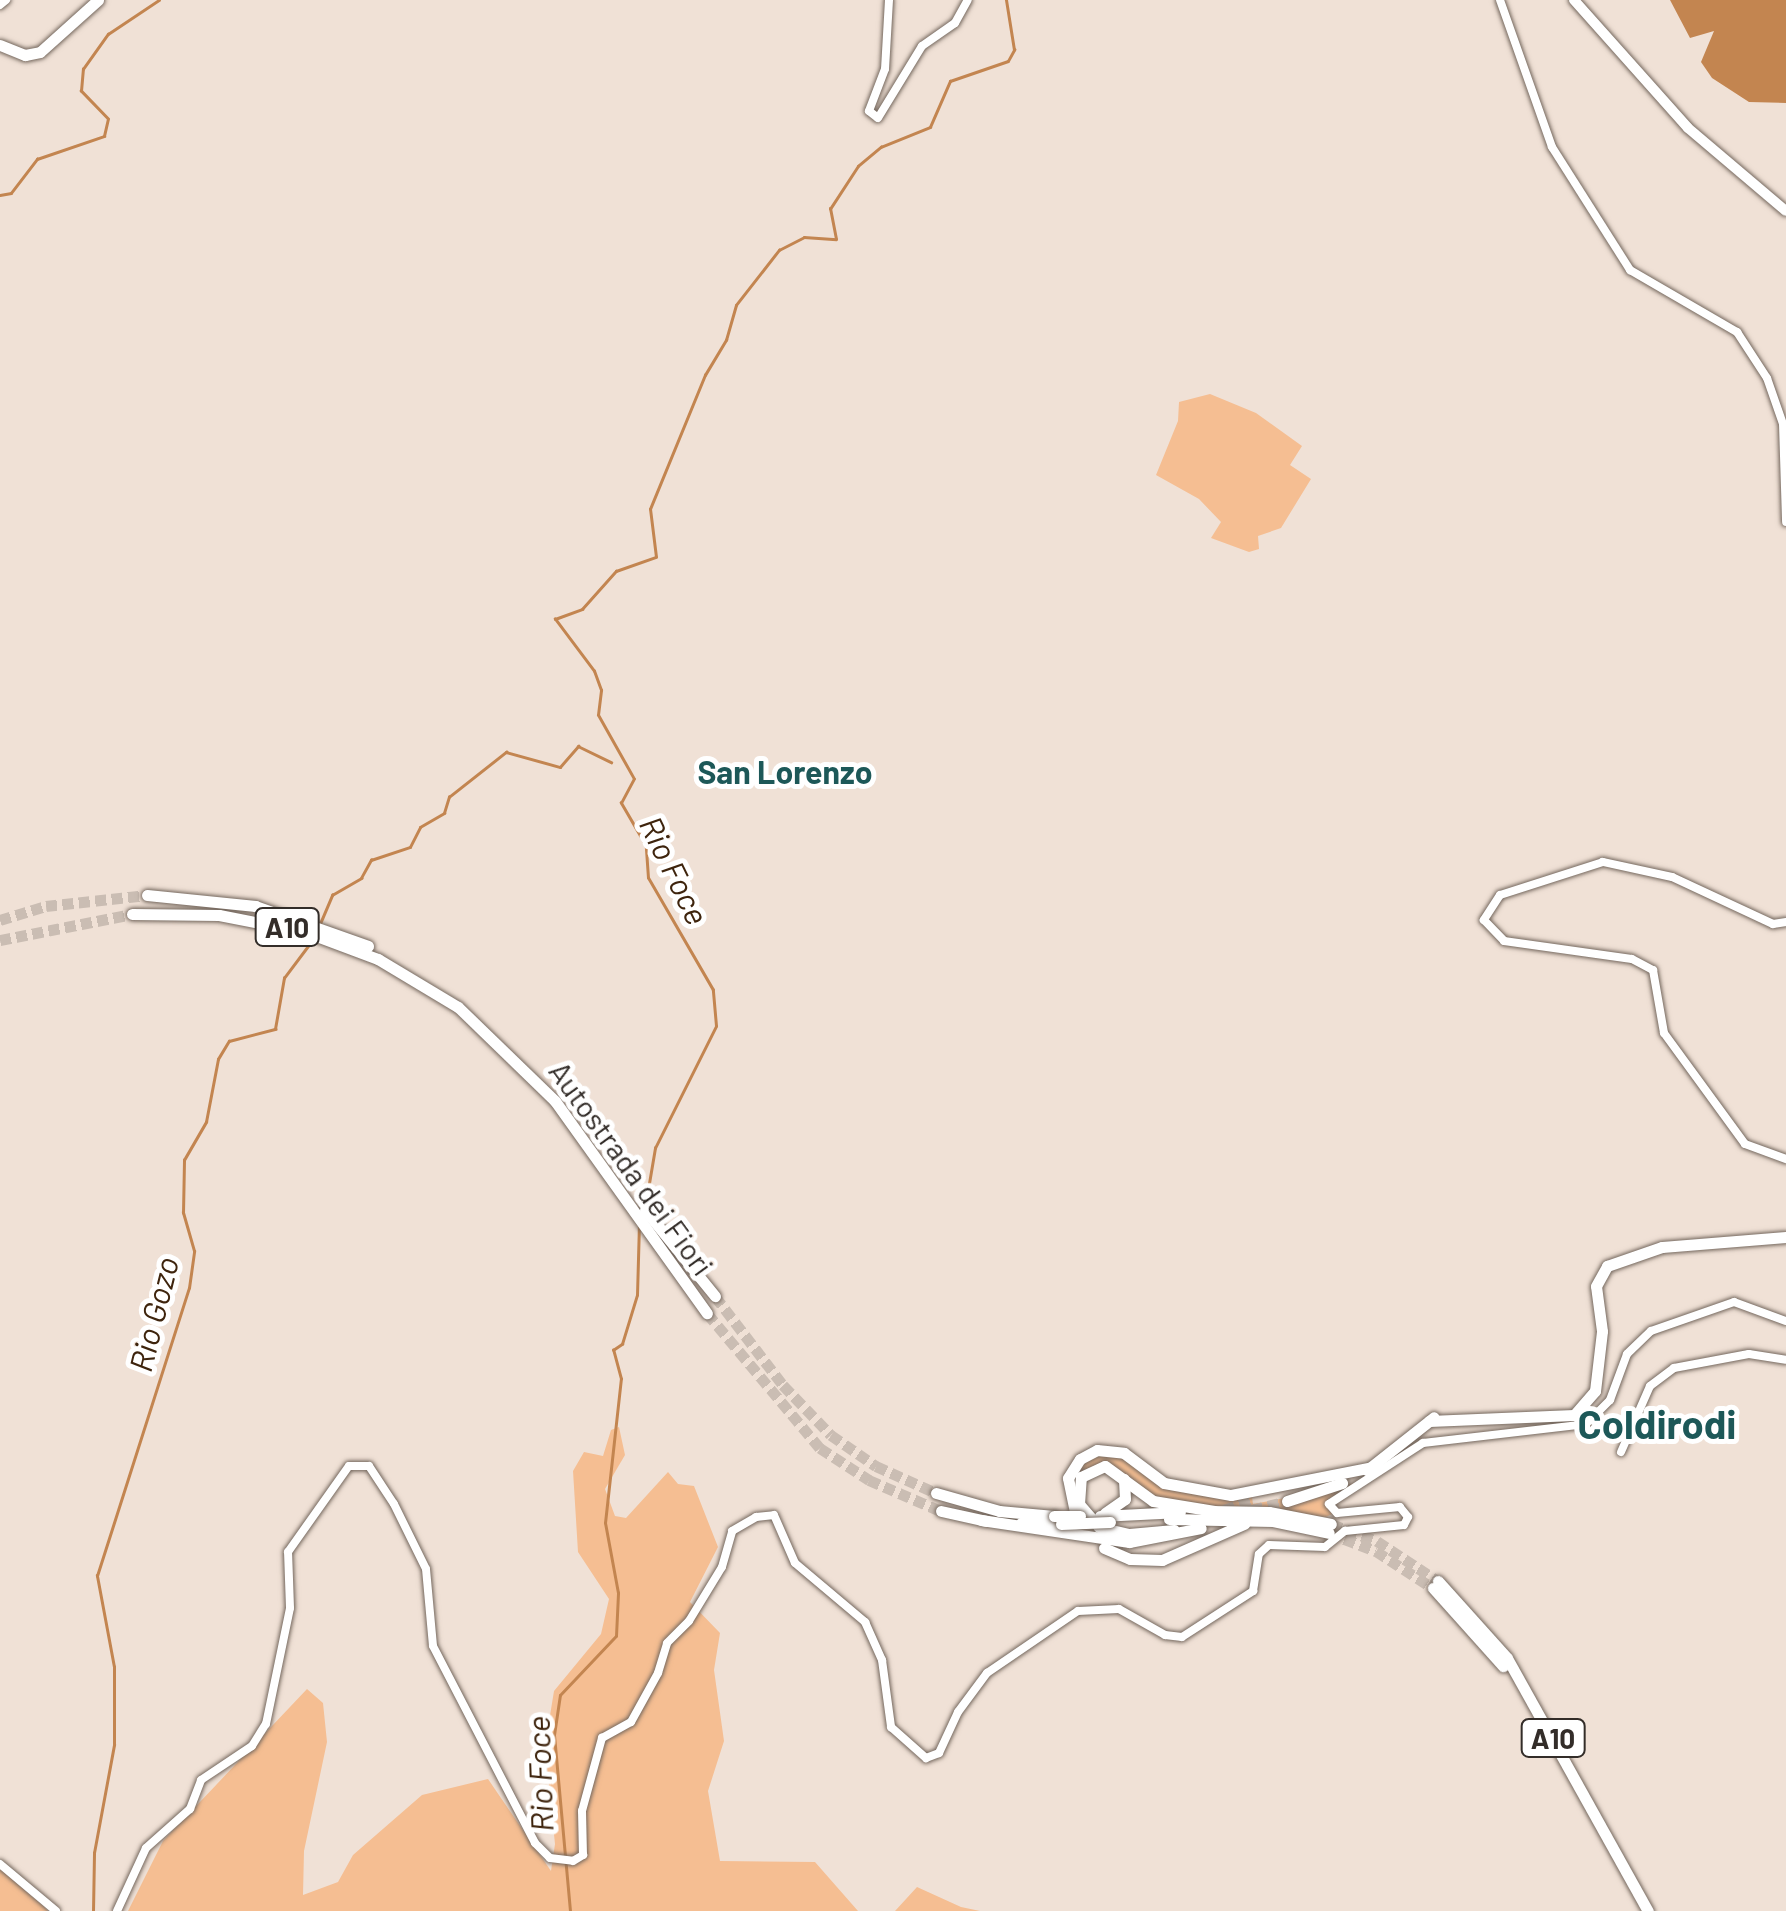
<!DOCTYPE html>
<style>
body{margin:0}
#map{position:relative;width:1786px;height:1911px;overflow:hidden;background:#f0e1d6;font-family:Barlow,sans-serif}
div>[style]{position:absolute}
.green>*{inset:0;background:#f5be92}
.water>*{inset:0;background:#c38550}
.stream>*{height:2.5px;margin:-1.25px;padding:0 1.25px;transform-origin:1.25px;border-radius:1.25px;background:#c38550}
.highway-tunnel>*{height:11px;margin-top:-5.5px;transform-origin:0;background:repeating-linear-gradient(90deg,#cabdb3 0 11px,transparent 0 16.5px)}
.roads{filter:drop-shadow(0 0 2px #74675d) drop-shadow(0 0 2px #74675d)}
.secondary>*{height:8px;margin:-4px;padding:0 4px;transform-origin:4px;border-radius:4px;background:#fff}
.primary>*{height:10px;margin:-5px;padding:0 5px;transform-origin:5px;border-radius:5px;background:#fff}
.highway>*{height:11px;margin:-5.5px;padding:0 5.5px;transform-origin:5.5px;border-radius:5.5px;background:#fff}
.bridges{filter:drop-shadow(0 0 2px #74675d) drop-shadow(0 0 2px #74675d)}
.highway-bridge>*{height:11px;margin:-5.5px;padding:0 5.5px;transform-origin:5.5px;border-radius:5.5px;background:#fff}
span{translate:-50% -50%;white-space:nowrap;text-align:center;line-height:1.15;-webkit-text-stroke:10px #fff;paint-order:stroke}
.shield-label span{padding:2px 8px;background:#fff;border:2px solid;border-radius:8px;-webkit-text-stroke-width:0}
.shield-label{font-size:28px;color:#332d29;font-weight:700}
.street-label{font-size:30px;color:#332d29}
.neighbourhood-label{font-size:32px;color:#1d5858;font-weight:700}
.water-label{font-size:32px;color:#3e240d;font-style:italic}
.district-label{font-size:40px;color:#1d5858;font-weight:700}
</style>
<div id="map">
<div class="green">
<i style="clip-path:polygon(1210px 394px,1256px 413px,1302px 446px,1290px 465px,1311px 479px,1281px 528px,1258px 536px,1259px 549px,1249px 552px,1211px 538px,1221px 522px,1199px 499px,1156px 475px,1178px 421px,1179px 402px)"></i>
<i style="clip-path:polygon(619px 1427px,625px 1455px,605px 1489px,615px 1516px,626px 1518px,668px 1472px,678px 1484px,694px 1486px,718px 1547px,690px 1602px,720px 1633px,714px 1670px,724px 1741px,708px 1791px,720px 1861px,815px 1862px,858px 1911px,128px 1911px,163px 1841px,307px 1689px,323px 1703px,327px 1742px,304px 1851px,303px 1895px,338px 1882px,353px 1855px,422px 1795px,488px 1779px,551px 1871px,555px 1844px,545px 1746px,554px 1691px,601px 1634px,609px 1599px,578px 1552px,573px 1471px,584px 1452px,603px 1456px,611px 1430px)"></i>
<i style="clip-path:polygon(1117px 1453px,1146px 1476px,1252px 1497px,1253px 1504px,1285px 1498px,1287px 1505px,1360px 1481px,1328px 1499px,1332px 1514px,1326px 1517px,1176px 1503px,1139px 1490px,1119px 1469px,1102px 1463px,1083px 1470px,1073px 1490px,1068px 1484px,1087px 1456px)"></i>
<i style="clip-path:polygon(0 1869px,42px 1905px,48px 1911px,0 1911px)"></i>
<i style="clip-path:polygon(917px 1887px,961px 1907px,980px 1911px,895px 1911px)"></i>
</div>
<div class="water">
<i style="clip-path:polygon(1670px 0,1786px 0,1786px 103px,1749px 102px,1712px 78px,1701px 62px,1714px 31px,1690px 38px)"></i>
</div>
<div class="stream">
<i style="left:0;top:195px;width:11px;rotate:-10deg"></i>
<i style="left:11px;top:193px;width:43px;rotate:-52.6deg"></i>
<i style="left:37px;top:159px;width:71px;rotate:-18.9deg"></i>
<i style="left:104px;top:136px;width:17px;rotate:-77deg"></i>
<i style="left:108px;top:119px;width:39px;rotate:-134deg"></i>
<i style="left:81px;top:91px;width:22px;rotate:-85deg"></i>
<i style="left:83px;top:69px;width:43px;rotate:-54.5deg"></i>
<i style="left:108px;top:34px;width:61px;rotate:-33.7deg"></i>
<i style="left:319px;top:926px;width:34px;rotate:-67deg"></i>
<i style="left:332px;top:895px;width:34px;rotate:-30deg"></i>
<i style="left:361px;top:878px;width:21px;rotate:-61deg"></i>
<i style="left:371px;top:860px;width:41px;rotate:-18.4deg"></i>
<i style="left:410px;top:847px;width:22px;rotate:-63deg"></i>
<i style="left:420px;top:827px;width:28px;rotate:-30deg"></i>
<i style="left:444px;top:813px;width:17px;rotate:-73deg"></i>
<i style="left:449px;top:797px;width:73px;rotate:-38.3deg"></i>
<i style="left:506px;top:752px;width:56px;rotate:15.5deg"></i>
<i style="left:560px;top:767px;width:28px;rotate:-49deg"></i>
<i style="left:578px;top:746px;width:37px;rotate:26deg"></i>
<i style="left:645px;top:1207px;width:60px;rotate:-80.4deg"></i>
<i style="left:655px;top:1148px;width:136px;rotate:-63.4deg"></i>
<i style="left:716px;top:1026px;width:36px;rotate:-95deg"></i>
<i style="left:713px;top:990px;width:129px;rotate:-120.1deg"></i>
<i style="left:648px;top:878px;width:32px;rotate:-94deg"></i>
<i style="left:646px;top:846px;width:50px;rotate:-120.2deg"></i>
<i style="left:621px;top:803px;width:27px;rotate:-62deg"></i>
<i style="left:634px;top:779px;width:73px;rotate:-119.4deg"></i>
<i style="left:598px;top:715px;width:25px;rotate:-83deg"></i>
<i style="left:601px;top:690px;width:20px;rotate:-110deg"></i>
<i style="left:594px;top:671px;width:65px;rotate:-126.9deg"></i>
<i style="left:555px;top:619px;width:29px;rotate:-20deg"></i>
<i style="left:582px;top:609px;width:51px;rotate:-48.2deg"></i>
<i style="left:616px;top:571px;width:42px;rotate:-19.3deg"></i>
<i style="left:656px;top:557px;width:48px;rotate:-97.1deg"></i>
<i style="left:650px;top:509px;width:145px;rotate:-67.7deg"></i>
<i style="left:705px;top:375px;width:41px;rotate:-59deg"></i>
<i style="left:726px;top:340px;width:36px;rotate:-74deg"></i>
<i style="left:736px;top:305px;width:70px;rotate:-52deg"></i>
<i style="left:779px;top:250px;width:28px;rotate:-27deg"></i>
<i style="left:804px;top:237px;width:32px;rotate:4deg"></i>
<i style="left:836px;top:239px;width:31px;rotate:-101deg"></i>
<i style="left:830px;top:209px;width:51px;rotate:-56.9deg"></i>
<i style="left:858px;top:166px;width:30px;rotate:-40deg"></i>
<i style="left:881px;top:147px;width:53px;rotate:-22.2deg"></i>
<i style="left:930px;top:127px;width:50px;rotate:-66.5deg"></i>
<i style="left:950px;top:81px;width:61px;rotate:-19deg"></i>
<i style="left:1008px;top:61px;width:13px;rotate:-61deg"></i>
<i style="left:1014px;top:50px;width:51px;rotate:-99.1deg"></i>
<i style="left:93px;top:1911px;width:58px;rotate:-89deg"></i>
<i style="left:94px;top:1853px;width:110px;rotate:-79.5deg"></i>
<i style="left:114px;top:1745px;width:78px;rotate:-90deg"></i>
<i style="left:114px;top:1667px;width:93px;rotate:-100.6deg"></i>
<i style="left:97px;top:1576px;width:302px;rotate:-72.3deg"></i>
<i style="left:189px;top:1288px;width:37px;rotate:-82deg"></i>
<i style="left:194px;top:1251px;width:40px;rotate:-106deg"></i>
<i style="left:183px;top:1213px;width:53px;rotate:-88.9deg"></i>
<i style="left:184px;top:1160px;width:44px;rotate:-59.9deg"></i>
<i style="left:206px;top:1122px;width:64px;rotate:-79.2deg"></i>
<i style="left:218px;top:1059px;width:21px;rotate:-59deg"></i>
<i style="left:229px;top:1041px;width:48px;rotate:-14.6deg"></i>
<i style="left:275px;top:1029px;width:52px;rotate:-80deg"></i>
<i style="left:284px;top:978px;width:50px;rotate:-53.1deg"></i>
<i style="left:570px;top:1911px;width:177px;rotate:-95.2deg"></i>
<i style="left:554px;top:1735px;width:40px;rotate:-81.5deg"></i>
<i style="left:560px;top:1695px;width:81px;rotate:-46.5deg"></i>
<i style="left:616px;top:1636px;width:43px;rotate:-87.3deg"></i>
<i style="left:618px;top:1593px;width:71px;rotate:-100.5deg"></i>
<i style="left:605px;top:1523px;width:145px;rotate:-83.7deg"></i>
<i style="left:621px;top:1379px;width:30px;rotate:-105deg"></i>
<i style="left:613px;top:1350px;width:11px;rotate:-34deg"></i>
<i style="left:622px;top:1344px;width:51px;rotate:-73deg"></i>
<i style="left:637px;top:1295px;width:71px;rotate:-88.4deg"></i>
</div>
<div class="highway-tunnel">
<i style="left:0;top:920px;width:48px;rotate:-16.9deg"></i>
<i style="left:46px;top:906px;width:102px;rotate:-6.2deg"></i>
<i style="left:0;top:940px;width:135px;rotate:-11.1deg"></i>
<i style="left:715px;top:1296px;width:112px;rotate:52.6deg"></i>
<i style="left:783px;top:1385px;width:69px;rotate:46.2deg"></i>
<i style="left:831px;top:1435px;width:55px;rotate:34.6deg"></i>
<i style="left:876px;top:1466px;width:66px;rotate:24.2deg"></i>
<i style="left:707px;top:1313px;width:176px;rotate:50.1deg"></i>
<i style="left:820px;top:1448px;width:59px;rotate:33.1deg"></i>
<i style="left:869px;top:1480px;width:78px;rotate:23.3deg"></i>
<i style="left:1224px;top:1510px;width:29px;rotate:-18deg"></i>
<i style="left:1252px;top:1510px;width:36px;rotate:-14deg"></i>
<i style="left:1331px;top:1524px;width:49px;rotate:20.3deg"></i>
<i style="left:1377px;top:1541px;width:73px;rotate:33.3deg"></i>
<i style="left:1329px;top:1533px;width:50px;rotate:21deg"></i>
<i style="left:1376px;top:1551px;width:68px;rotate:33deg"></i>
</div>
<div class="roads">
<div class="secondary">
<i style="left:889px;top:0;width:69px;rotate:93.3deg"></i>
<i style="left:885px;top:69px;width:45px;rotate:110.9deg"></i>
<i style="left:869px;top:111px;width:11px;rotate:38deg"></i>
<i style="left:878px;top:118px;width:84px;rotate:-58.6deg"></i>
<i style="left:922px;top:46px;width:40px;rotate:-34.9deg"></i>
<i style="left:955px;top:23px;width:26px;rotate:-61deg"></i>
<i style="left:1500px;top:0;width:156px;rotate:70.5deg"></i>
<i style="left:1552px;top:147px;width:146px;rotate:57.6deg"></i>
<i style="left:1630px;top:270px;width:124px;rotate:30.1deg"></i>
<i style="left:1737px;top:332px;width:55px;rotate:56.9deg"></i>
<i style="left:1767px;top:378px;width:49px;rotate:70.8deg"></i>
<i style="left:1783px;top:424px;width:98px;rotate:88.2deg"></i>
<i style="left:0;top:5px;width:8px;rotate:-40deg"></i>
<i style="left:1786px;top:922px;width:13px;rotate:171deg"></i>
<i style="left:1773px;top:924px;width:111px;rotate:-155deg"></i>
<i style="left:1672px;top:877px;width:71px;rotate:-167.7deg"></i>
<i style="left:1603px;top:862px;width:108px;rotate:162.2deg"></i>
<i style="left:1500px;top:895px;width:30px;rotate:123deg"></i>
<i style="left:1484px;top:920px;width:29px;rotate:46deg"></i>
<i style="left:1504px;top:941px;width:129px;rotate:8deg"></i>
<i style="left:1632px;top:959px;width:24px;rotate:28deg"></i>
<i style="left:1653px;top:970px;width:64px;rotate:80.1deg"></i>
<i style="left:1664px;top:1033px;width:137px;rotate:53.9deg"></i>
<i style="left:1745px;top:1144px;width:44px;rotate:20.1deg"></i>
<i style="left:1621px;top:1452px;width:72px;rotate:-66.3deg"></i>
<i style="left:1650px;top:1386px;width:30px;rotate:-37deg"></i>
<i style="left:1674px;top:1368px;width:76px;rotate:-10.6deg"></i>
<i style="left:1749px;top:1354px;width:37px;rotate:9deg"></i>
<i style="left:0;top:1864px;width:73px;rotate:40deg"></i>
<i style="left:117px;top:1911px;width:69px;rotate:-65.3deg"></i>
<i style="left:146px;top:1848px;width:59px;rotate:-41.6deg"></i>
<i style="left:190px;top:1809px;width:31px;rotate:-69deg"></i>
<i style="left:201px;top:1780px;width:61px;rotate:-33.7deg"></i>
<i style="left:252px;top:1746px;width:26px;rotate:-58deg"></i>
<i style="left:266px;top:1724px;width:118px;rotate:-78.3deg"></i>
<i style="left:290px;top:1608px;width:56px;rotate:-92deg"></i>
<i style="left:288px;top:1552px;width:105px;rotate:-54.7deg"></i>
<i style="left:349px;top:1466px;width:20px"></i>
<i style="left:369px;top:1466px;width:45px;rotate:56.7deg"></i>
<i style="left:394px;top:1504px;width:72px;rotate:63.8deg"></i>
<i style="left:426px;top:1569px;width:77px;rotate:84.8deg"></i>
<i style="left:433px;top:1646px;width:222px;rotate:62.6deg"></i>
<i style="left:535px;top:1843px;width:21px;rotate:45deg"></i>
<i style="left:550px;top:1858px;width:23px;rotate:7deg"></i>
<i style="left:573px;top:1861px;width:12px;rotate:-31deg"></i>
<i style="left:583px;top:1855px;width:44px;rotate:-91.3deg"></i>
<i style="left:582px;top:1811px;width:76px;rotate:-74.7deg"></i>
<i style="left:602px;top:1738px;width:33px;rotate:-29deg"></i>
<i style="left:631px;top:1722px;width:56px;rotate:-61.1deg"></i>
<i style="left:658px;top:1673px;width:31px;rotate:-73deg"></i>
<i style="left:667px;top:1643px;width:31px;rotate:-45deg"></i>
<i style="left:689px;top:1621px;width:63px;rotate:-58.6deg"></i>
<i style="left:722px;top:1567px;width:37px;rotate:-74deg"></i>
<i style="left:732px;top:1531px;width:28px;rotate:-30deg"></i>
<i style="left:756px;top:1517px;width:18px;rotate:-6deg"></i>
<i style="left:774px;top:1515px;width:52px;rotate:66.4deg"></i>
<i style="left:795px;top:1563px;width:92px;rotate:40.1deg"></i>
<i style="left:865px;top:1622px;width:42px;rotate:65.9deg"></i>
<i style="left:882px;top:1660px;width:68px;rotate:82.3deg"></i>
<i style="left:891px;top:1727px;width:47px;rotate:41.5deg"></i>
<i style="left:926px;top:1758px;width:14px;rotate:-21deg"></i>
<i style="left:939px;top:1753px;width:45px;rotate:-65.1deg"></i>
<i style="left:958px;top:1712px;width:49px;rotate:-53.4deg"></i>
<i style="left:987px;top:1673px;width:110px;rotate:-34.3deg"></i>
<i style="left:1078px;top:1611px;width:41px;rotate:-2.8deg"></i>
<i style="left:1119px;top:1609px;width:53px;rotate:29.5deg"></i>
<i style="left:1165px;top:1635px;width:17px;rotate:7deg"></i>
<i style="left:1182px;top:1637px;width:85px;rotate:-32.9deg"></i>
<i style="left:1253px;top:1591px;width:37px;rotate:-81deg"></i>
<i style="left:1259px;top:1554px;width:13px;rotate:-42deg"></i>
<i style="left:1269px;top:1545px;width:56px;rotate:2deg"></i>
<i style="left:1325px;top:1547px;width:26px;rotate:-39deg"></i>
<i style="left:1345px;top:1531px;width:59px;rotate:-5.8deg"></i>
<i style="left:1404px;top:1525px;width:9px;rotate:-63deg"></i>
<i style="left:1408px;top:1517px;width:13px;rotate:-129deg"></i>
<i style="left:1400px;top:1507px;width:63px;rotate:174.6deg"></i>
<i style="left:1337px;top:1513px;width:12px;rotate:-132deg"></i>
<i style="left:1329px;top:1504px;width:112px;rotate:-33deg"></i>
<i style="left:1423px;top:1443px;width:164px;rotate:-6.6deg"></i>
<i style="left:1586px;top:1424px;width:34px;rotate:-45deg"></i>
<i style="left:1610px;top:1400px;width:49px;rotate:-69.7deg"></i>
<i style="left:1627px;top:1354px;width:33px;rotate:-44deg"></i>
<i style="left:1651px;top:1331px;width:88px;rotate:-19.3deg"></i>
<i style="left:1734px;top:1302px;width:55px;rotate:20.1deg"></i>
</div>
<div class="primary">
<i style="left:1574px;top:0;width:171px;rotate:48.3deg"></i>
<i style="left:1688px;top:128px;width:128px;rotate:40.3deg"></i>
</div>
<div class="highway">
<i style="left:0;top:45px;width:27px;rotate:22deg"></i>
<i style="left:25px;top:55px;width:15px;rotate:-11deg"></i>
<i style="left:40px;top:52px;width:78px;rotate:-41.9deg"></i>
<i style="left:147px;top:895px;width:109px;rotate:5.8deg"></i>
<i style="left:255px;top:906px;width:120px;rotate:19.5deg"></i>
<i style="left:132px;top:914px;width:87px;rotate:0.7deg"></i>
<i style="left:219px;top:915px;width:89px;rotate:11.1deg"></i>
<i style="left:306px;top:932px;width:77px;rotate:20.6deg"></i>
<i style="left:378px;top:959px;width:93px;rotate:31deg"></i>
<i style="left:458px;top:1007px;width:135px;rotate:44.1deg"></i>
<i style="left:555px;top:1101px;width:261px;rotate:54.4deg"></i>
<i style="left:645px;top:1210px;width:111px;rotate:50.9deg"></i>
<i style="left:1429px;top:1421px;width:145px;rotate:-2.4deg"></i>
<i style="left:1574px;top:1415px;width:32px;rotate:-49deg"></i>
<i style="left:1595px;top:1391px;width:60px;rotate:-83.3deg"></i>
<i style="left:1602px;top:1331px;width:45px;rotate:-97.6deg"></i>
<i style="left:1596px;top:1286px;width:23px;rotate:-61deg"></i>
<i style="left:1607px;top:1266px;width:58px;rotate:-19.1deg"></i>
<i style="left:1662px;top:1247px;width:124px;rotate:-4.6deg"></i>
<i style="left:1367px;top:1470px;width:85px;rotate:-38.3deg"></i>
<i style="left:936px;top:1493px;width:66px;rotate:15.9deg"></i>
<i style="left:999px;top:1511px;width:55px;rotate:5.2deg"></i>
<i style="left:1287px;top:1501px;width:58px;rotate:-18.1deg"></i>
<i style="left:941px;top:1511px;width:47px;rotate:12.3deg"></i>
<i style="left:1209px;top:1511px;width:60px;rotate:1deg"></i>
<i style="left:1269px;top:1512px;width:63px;rotate:11deg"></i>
<i style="left:1105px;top:1513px;width:24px;rotate:-35deg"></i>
<i style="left:1125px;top:1499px;width:20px;rotate:-93deg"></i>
<i style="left:1100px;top:1516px;width:80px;rotate:-2.9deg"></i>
<i style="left:1169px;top:1519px;width:104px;rotate:1.1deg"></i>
<i style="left:1273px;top:1521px;width:57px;rotate:12.1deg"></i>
<i style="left:981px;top:1520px;width:150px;rotate:8.5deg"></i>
<i style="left:1129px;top:1542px;width:73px;rotate:-11deg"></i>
<i style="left:1077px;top:1522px;width:45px;rotate:-101.6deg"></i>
<i style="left:1068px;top:1478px;width:22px;rotate:-58deg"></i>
<i style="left:1080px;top:1459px;width:19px;rotate:-28deg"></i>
<i style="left:1097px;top:1450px;width:27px;rotate:6deg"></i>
<i style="left:1124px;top:1453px;width:50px;rotate:36.9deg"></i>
<i style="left:1164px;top:1483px;width:68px;rotate:10.2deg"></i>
<i style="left:1231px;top:1495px;width:145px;rotate:-11.2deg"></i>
<i style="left:1021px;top:1523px;width:40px;rotate:1.4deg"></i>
<i style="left:1174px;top:1530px;width:45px;rotate:174.9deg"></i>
<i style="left:1129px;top:1534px;width:31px;rotate:-167deg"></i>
<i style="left:1099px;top:1527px;width:30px;rotate:-131deg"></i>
<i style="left:1079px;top:1504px;width:27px;rotate:-86deg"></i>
<i style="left:1081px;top:1477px;width:26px;rotate:-25deg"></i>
<i style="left:1105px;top:1466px;width:59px;rotate:36.1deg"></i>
<i style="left:1153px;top:1501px;width:62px;rotate:9.3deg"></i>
<i style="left:1104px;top:1548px;width:28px;rotate:23deg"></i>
<i style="left:1130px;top:1559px;width:32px;rotate:2deg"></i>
<i style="left:1162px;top:1560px;width:90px;rotate:-23.7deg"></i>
<i style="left:1438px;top:1581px;width:103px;rotate:48.1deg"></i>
<i style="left:1507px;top:1658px;width:290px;rotate:60.9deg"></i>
<i style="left:1433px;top:1588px;width:105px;rotate:48.1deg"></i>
</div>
</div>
<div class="bridges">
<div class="highway-bridge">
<i style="left:1054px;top:1516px;width:26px"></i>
<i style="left:1061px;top:1524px;width:49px;rotate:-2.3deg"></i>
</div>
</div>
<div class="shield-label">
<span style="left:287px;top:927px">A10</span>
<span style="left:1553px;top:1738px">A10</span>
</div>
<div class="street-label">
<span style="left:632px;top:1168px;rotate:54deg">Autostrada dei Fiori</span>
</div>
<div class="neighbourhood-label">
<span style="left:785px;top:771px">San Lorenzo</span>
</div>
<div class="water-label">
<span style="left:675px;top:870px;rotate:64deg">Rio Foce</span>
<span style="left:153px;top:1314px;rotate:-76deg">Rio Gozo</span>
<span style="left:539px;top:1774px;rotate:-92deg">Rio Foce</span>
</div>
<div class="district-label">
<span style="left:1657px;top:1423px">Coldirodi</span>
</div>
</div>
